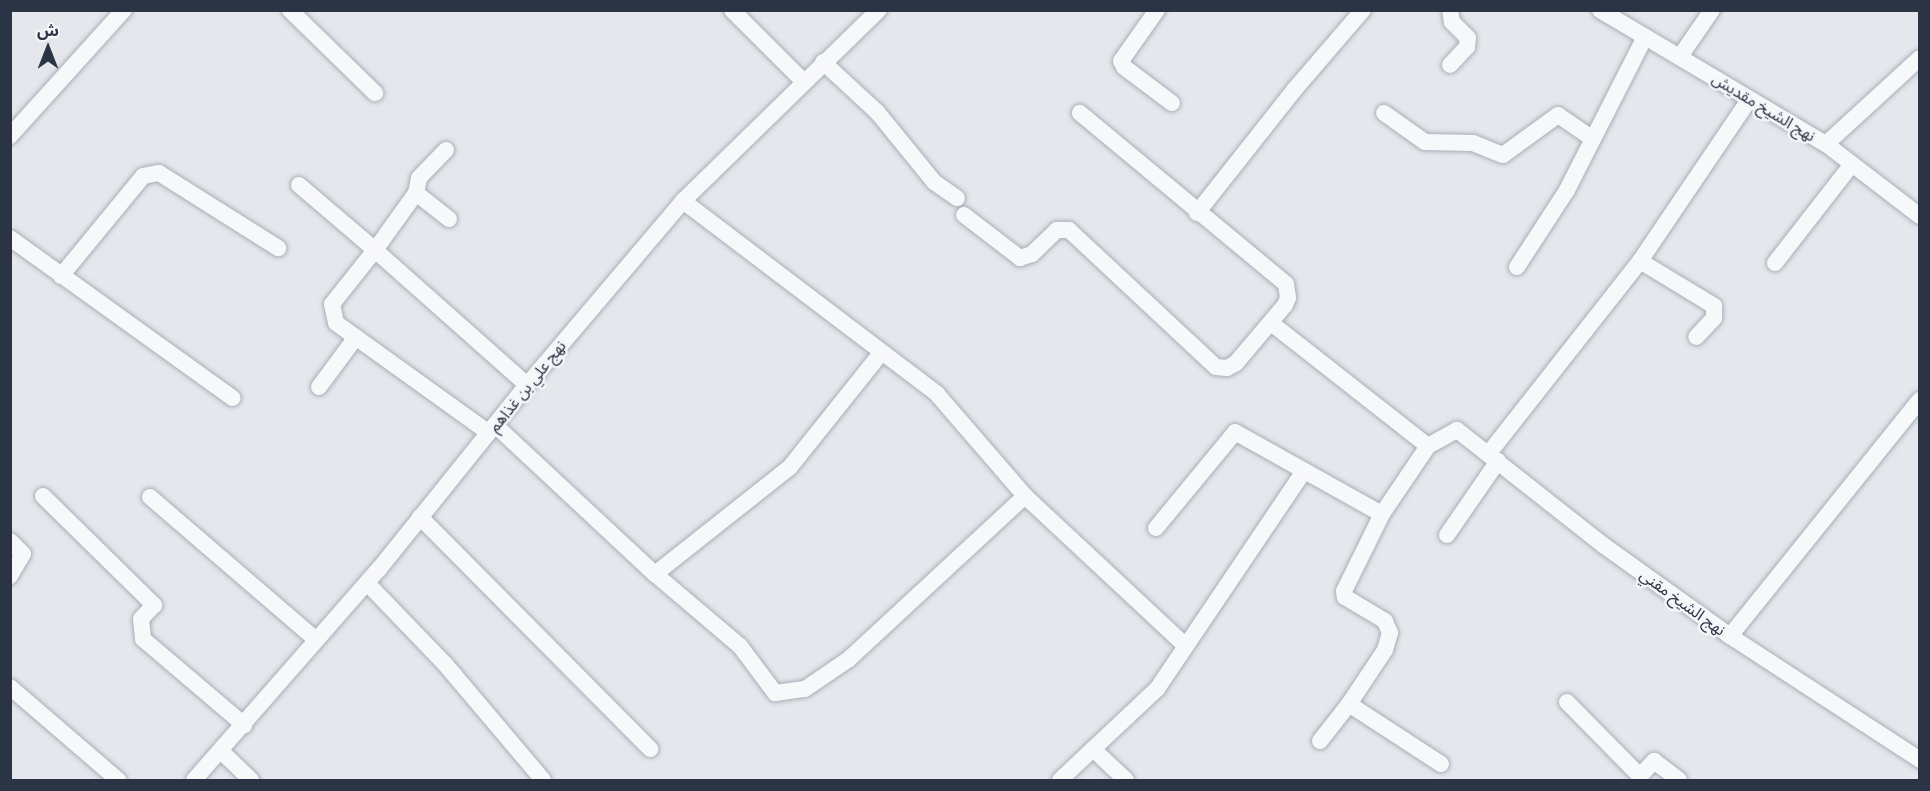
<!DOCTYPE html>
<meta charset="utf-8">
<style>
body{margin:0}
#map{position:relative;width:1930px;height:791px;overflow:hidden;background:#e4e7ec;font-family:"PT Sans Narrow","Noto Sans Arabic",sans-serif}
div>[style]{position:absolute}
.roads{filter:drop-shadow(0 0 2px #a9aeb7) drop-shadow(0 0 2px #a9aeb7)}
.street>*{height:16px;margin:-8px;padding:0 8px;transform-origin:8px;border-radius:8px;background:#f7f8fa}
span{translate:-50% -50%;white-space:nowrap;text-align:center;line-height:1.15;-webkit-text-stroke:5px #f4f6f9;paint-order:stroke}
.street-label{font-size:16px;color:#2b3445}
.frame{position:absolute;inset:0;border:12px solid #2b3445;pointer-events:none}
.north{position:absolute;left:18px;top:18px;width:60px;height:60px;-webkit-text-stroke:4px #f4f6f9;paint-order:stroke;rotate:0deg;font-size:16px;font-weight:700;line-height:24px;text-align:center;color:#2b3445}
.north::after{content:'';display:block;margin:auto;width:21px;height:27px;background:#2b3445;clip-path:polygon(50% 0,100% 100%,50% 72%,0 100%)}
</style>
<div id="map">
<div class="roads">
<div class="street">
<i style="left:290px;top:10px;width:119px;rotate:44.3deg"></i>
<i style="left:732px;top:10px;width:100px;rotate:45deg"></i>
<i style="left:1157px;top:10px;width:62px;rotate:125.2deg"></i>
<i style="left:1121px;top:61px;width:7px;rotate:63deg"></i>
<i style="left:1124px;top:67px;width:60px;rotate:36.9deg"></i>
<i style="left:1600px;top:10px;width:263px;rotate:30.7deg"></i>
<i style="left:1826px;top:144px;width:118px;rotate:37.5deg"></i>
<i style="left:1681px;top:55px;width:55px;rotate:-55.4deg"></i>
<i style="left:823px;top:62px;width:75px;rotate:42.8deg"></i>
<i style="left:878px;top:113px;width:89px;rotate:50.9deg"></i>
<i style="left:934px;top:182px;width:28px;rotate:35deg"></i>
<i style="left:1450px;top:65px;width:25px;rotate:-47deg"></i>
<i style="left:1467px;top:47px;width:9px;rotate:-84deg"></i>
<i style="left:1468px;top:38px;width:23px;rotate:-135deg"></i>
<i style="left:1452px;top:22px;width:12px;rotate:-99deg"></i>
<i style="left:1384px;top:113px;width:50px;rotate:35.3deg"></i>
<i style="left:1425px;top:142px;width:48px;rotate:1.2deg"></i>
<i style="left:1473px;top:143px;width:32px;rotate:22deg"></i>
<i style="left:1503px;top:155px;width:68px;rotate:-36deg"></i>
<i style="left:1558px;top:115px;width:42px;rotate:34.4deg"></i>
<i style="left:10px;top:136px;width:170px;rotate:-47.9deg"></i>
<i style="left:1826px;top:144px;width:127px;rotate:-42.5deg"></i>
<i style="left:446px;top:150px;width:39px;rotate:134deg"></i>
<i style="left:419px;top:178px;width:15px;rotate:101deg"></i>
<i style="left:416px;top:193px;width:70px;rotate:125.7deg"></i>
<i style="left:375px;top:250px;width:203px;rotate:41.6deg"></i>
<i style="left:299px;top:185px;width:100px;rotate:40.5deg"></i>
<i style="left:375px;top:250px;width:69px;rotate:128.5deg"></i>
<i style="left:332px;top:304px;width:19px;rotate:78deg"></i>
<i style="left:336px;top:323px;width:188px;rotate:35.7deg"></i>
<i style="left:416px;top:193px;width:42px;rotate:38.2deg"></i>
<i style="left:683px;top:201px;width:319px;rotate:37.2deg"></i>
<i style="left:937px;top:394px;width:135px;rotate:49.2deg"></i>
<i style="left:1025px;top:496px;width:219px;rotate:43deg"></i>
<i style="left:1197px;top:213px;width:158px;rotate:-51.7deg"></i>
<i style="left:1295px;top:89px;width:104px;rotate:-49.3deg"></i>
<i style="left:964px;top:215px;width:71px;rotate:37.5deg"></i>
<i style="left:1020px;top:258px;width:13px;rotate:-18deg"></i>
<i style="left:1032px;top:254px;width:35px;rotate:-44deg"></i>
<i style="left:1057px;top:230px;width:12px"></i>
<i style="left:1069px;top:230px;width:201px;rotate:43deg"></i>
<i style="left:1216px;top:367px;width:11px;rotate:5deg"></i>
<i style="left:1227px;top:368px;width:10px;rotate:-29deg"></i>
<i style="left:1236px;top:363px;width:76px;rotate:-49.8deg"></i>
<i style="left:1285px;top:305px;width:8px;rotate:-67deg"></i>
<i style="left:1288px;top:298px;width:14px;rotate:-98deg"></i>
<i style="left:1286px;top:284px;width:268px;rotate:-140.3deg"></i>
<i style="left:10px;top:238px;width:274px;rotate:35.7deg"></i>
<i style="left:1640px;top:261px;width:87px;rotate:31.3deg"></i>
<i style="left:1714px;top:306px;width:12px;rotate:90deg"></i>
<i style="left:1714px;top:318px;width:26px;rotate:133deg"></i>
<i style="left:1775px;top:263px;width:125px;rotate:-52.1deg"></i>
<i style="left:1517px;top:267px;width:92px;rotate:-57deg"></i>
<i style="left:1567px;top:190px;width:172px;rotate:-63deg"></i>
<i style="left:61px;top:276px;width:129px;rotate:-50.6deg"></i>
<i style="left:143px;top:176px;width:16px;rotate:-11deg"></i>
<i style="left:159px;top:173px;width:141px;rotate:32.2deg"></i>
<i style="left:1271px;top:323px;width:199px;rotate:38.1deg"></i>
<i style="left:319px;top:387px;width:62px;rotate:-53.5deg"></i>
<i style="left:495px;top:425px;width:219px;rotate:43deg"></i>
<i style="left:655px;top:574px;width:172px;rotate:-38.4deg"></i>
<i style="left:790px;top:467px;width:146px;rotate:-51.4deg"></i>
<i style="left:1489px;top:453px;width:244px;rotate:-51.8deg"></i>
<i style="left:1640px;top:261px;width:194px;rotate:-55.9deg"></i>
<i style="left:43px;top:496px;width:156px;rotate:44.5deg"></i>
<i style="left:154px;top:605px;width:19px;rotate:133deg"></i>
<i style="left:141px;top:619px;width:20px;rotate:84deg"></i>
<i style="left:143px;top:639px;width:133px;rotate:40.4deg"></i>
<i style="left:150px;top:497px;width:219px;rotate:40.7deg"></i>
<i style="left:420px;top:517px;width:327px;rotate:45.2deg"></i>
<i style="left:1156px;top:528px;width:124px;rotate:-50.5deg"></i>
<i style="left:1235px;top:432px;width:168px;rotate:29.2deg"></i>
<i style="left:1447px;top:535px;width:90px;rotate:-55.4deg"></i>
<i style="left:10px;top:541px;width:18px;rotate:45deg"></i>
<i style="left:23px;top:554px;width:26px;rotate:121deg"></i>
<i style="left:655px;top:574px;width:111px;rotate:40.3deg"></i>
<i style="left:740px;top:646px;width:59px;rotate:53.3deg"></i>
<i style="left:775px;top:693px;width:30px;rotate:-8deg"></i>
<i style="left:805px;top:689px;width:53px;rotate:-34.3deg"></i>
<i style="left:849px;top:659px;width:240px;rotate:-42.8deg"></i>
<i style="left:367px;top:583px;width:112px;rotate:46.1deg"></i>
<i style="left:445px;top:664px;width:152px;rotate:49.8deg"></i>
<i style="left:1730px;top:636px;width:303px;rotate:-51.2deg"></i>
<i style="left:10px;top:687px;width:143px;rotate:40.7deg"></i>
<i style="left:1567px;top:702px;width:104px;rotate:45.4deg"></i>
<i style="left:1640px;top:776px;width:21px;rotate:-47deg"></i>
<i style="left:1654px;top:761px;width:31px;rotate:37deg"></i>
<i style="left:1320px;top:741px;width:47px;rotate:-51.9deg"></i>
<i style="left:1093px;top:749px;width:45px;rotate:43.2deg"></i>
<i style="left:221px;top:751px;width:42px;rotate:44deg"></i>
<i style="left:1441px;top:764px;width:110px;rotate:-146.9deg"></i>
<i style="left:1349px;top:704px;width:65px;rotate:-56.3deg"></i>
<i style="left:1385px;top:650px;width:18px;rotate:-74deg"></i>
<i style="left:1390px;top:633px;width:13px;rotate:-113deg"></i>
<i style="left:1385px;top:621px;width:47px;rotate:-149deg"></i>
<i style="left:1345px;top:597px;width:6px;rotate:-99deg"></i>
<i style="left:1344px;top:591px;width:86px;rotate:-63.7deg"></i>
<i style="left:1382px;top:514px;width:82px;rotate:-55.9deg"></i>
<i style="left:1428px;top:446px;width:33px;rotate:-29deg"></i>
<i style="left:1457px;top:430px;width:186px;rotate:38.2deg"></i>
<i style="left:1603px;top:545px;width:156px;rotate:35.6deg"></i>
<i style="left:1730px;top:636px;width:227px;rotate:33.1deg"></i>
<i style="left:194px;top:780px;width:281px;rotate:-48.8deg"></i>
<i style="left:379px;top:569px;width:236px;rotate:-51.2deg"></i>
<i style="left:527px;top:385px;width:241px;rotate:-49.7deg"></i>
<i style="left:683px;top:201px;width:274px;rotate:-44.3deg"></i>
<i style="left:1060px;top:780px;width:133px;rotate:-43.2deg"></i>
<i style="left:1157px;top:689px;width:263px;rotate:-56deg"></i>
</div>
</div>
<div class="street-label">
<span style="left:1764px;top:107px;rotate:31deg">نهج الشيخ مقديش</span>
<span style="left:527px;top:386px;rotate:-51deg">نهج علي بن غذاهم</span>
<span style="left:1683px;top:602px;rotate:36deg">نهج الشيخ مقني</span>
</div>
<div class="frame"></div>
<div class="north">ش</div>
</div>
